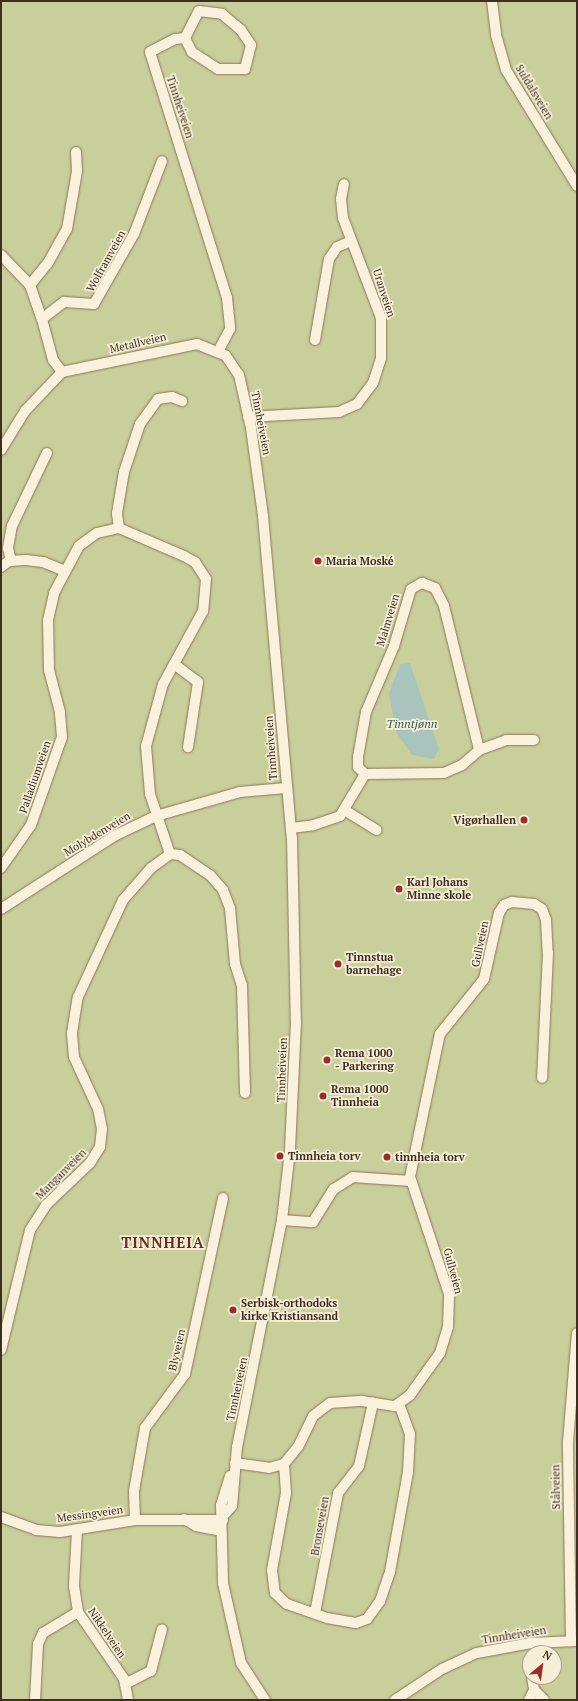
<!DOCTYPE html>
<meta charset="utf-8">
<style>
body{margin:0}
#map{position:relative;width:578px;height:1701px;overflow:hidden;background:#f0e4c8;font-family:"PT Serif",serif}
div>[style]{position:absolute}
.green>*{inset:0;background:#c9cf9b}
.water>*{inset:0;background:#a9c4bc}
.roads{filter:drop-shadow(0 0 1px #8d765c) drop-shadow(0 0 1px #8d765c)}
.minor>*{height:10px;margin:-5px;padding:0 5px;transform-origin:5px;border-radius:5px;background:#faf1dc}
.dots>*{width:11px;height:11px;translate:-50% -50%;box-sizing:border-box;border:2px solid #f7eed8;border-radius:50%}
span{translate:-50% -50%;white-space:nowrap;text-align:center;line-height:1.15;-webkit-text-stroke:3.5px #f7eed8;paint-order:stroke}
.street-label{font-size:11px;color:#3d2e20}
.poi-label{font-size:11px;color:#3d2e20;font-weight:700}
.left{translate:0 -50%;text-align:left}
.right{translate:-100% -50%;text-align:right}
.water-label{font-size:12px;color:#2f5d5a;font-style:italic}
.district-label{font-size:15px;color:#6b2e1e;font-weight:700;letter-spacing:1px}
.frame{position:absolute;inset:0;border:2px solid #3d2e20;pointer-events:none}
.north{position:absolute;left:522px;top:1645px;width:40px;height:40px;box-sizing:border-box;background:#f7eed8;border:1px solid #ada18e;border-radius:50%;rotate:29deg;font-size:11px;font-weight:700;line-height:16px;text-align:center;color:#3d2e20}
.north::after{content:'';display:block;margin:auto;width:14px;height:18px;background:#9e2a2b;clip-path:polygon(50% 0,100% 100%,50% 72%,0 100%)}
</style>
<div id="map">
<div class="green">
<i style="clip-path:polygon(evenodd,1px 1px,577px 1px,577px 1700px,1px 1700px,1px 1px,530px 1653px,554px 1653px,554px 1677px,530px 1677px,530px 1653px)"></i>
</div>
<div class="water">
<i style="clip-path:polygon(410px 663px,439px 749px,434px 759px,412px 755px,396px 732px,389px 693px,400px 664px)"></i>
</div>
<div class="roads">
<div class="minor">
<i style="left:492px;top:1px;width:34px;rotate:83deg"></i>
<i style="left:496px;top:35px;width:36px;rotate:74deg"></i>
<i style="left:506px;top:70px;width:136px;rotate:58.5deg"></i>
<i style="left:199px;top:11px;width:23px;rotate:7deg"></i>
<i style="left:222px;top:14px;width:25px;rotate:40deg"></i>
<i style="left:241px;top:30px;width:18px;rotate:56deg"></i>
<i style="left:251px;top:45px;width:25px;rotate:104deg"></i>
<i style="left:245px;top:69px;width:27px;rotate:180deg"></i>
<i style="left:218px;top:69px;width:31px;rotate:-147deg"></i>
<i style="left:192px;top:52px;width:16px;rotate:-117deg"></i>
<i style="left:185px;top:38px;width:30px;rotate:-63deg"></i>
<i style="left:185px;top:38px;width:10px;rotate:174deg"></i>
<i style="left:175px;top:39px;width:28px;rotate:153deg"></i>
<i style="left:150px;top:52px;width:258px;rotate:72.6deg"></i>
<i style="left:227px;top:298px;width:31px;rotate:84deg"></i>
<i style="left:230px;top:329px;width:26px;rotate:118deg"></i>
<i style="left:1px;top:255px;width:42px;rotate:46deg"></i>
<i style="left:30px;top:285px;width:36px;rotate:71deg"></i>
<i style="left:42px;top:319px;width:28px;rotate:-38deg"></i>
<i style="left:64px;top:302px;width:30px;rotate:4deg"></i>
<i style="left:94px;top:304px;width:81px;rotate:-60.3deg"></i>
<i style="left:134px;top:234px;width:78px;rotate:-69deg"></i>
<i style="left:30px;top:285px;width:28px;rotate:-51deg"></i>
<i style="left:48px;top:263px;width:39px;rotate:-61deg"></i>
<i style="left:67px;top:229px;width:59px;rotate:-80.2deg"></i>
<i style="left:77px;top:171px;width:19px;rotate:-93deg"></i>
<i style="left:42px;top:319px;width:42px;rotate:75deg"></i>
<i style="left:53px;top:360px;width:15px;rotate:53deg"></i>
<i style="left:315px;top:340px;width:82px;rotate:-80.2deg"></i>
<i style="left:329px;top:259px;width:14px;rotate:-56deg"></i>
<i style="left:337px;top:247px;width:15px;rotate:-23deg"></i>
<i style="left:248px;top:417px;width:91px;rotate:-3.1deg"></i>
<i style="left:339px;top:412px;width:20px;rotate:-24deg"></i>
<i style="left:357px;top:404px;width:26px;rotate:-53deg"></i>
<i style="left:373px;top:383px;width:26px;rotate:-72deg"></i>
<i style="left:381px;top:358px;width:40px;rotate:-90deg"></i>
<i style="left:381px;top:318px;width:107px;rotate:-110.8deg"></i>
<i style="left:343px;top:218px;width:19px;rotate:-96deg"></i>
<i style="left:341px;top:199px;width:15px;rotate:-79deg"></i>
<i style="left:1px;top:450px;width:46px;rotate:-58.4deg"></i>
<i style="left:25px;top:411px;width:54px;rotate:-46.5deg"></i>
<i style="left:62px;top:372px;width:138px;rotate:-11.7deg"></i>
<i style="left:197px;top:344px;width:31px;rotate:22deg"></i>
<i style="left:226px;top:356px;width:23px;rotate:56deg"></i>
<i style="left:239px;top:375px;width:54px;rotate:77.2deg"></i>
<i style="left:251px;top:428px;width:89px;rotate:82.2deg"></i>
<i style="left:263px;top:516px;width:323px;rotate:84.9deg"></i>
<i style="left:292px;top:838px;width:184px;rotate:88.8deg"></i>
<i style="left:296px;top:1022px;width:129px;rotate:92.7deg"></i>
<i style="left:290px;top:1151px;width:69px;rotate:96.6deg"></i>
<i style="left:282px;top:1220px;width:231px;rotate:101.2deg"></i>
<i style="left:237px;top:1447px;width:59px;rotate:94.8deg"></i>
<i style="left:232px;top:1506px;width:12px;rotate:132deg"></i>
<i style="left:119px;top:528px;width:15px;rotate:-98deg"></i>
<i style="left:117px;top:513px;width:42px;rotate:-80.3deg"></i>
<i style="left:124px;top:472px;width:51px;rotate:-71.6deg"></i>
<i style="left:140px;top:424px;width:31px;rotate:-54deg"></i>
<i style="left:158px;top:399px;width:14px;rotate:-8deg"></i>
<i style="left:172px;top:397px;width:11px;rotate:22deg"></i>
<i style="left:11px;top:561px;width:13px;rotate:-103deg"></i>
<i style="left:8px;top:548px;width:22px;rotate:-80deg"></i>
<i style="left:12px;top:526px;width:81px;rotate:-64.4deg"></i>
<i style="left:1px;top:567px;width:10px;rotate:-37deg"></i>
<i style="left:9px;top:561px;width:17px;rotate:-3deg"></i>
<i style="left:26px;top:560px;width:17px;rotate:7deg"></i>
<i style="left:43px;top:562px;width:24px;rotate:22deg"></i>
<i style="left:174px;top:664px;width:30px;rotate:37deg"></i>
<i style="left:198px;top:682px;width:66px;rotate:98.7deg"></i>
<i style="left:365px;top:774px;width:10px;rotate:-135deg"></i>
<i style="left:358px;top:767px;width:10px;rotate:-90deg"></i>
<i style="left:358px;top:757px;width:46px;rotate:-79.9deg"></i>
<i style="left:366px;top:712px;width:72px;rotate:-67deg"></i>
<i style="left:394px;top:646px;width:59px;rotate:-73.4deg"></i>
<i style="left:411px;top:589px;width:13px;rotate:-29deg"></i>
<i style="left:422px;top:583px;width:14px;rotate:21deg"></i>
<i style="left:435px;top:588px;width:20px;rotate:63deg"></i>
<i style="left:444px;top:606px;width:148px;rotate:76.3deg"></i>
<i style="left:346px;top:811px;width:36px;rotate:32deg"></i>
<i style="left:291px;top:828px;width:23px;rotate:-7deg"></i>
<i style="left:314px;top:825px;width:28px;rotate:-19deg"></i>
<i style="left:340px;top:816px;width:49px;rotate:-59.2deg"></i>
<i style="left:365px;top:774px;width:79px;rotate:-0.7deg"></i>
<i style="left:444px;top:773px;width:20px;rotate:-24deg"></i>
<i style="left:462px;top:765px;width:23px;rotate:-41deg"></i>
<i style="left:479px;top:750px;width:29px;rotate:-20deg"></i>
<i style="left:506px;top:740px;width:28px"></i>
<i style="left:1px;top:868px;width:52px;rotate:-55.1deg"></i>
<i style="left:31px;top:825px;width:93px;rotate:-70.6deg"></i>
<i style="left:62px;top:737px;width:25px;rotate:-95deg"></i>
<i style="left:60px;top:712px;width:43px;rotate:-104.7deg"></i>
<i style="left:49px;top:670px;width:50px;rotate:-91.1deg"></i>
<i style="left:48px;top:620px;width:28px;rotate:-77deg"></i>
<i style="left:54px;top:593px;width:53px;rotate:-62deg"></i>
<i style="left:79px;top:546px;width:22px;rotate:-36deg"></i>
<i style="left:97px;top:533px;width:23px;rotate:-13deg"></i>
<i style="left:119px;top:528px;width:71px;rotate:23.3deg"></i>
<i style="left:184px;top:556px;width:13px;rotate:29deg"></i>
<i style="left:195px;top:562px;width:20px;rotate:57deg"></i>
<i style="left:206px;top:579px;width:32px;rotate:95deg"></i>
<i style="left:203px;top:611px;width:83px;rotate:118.7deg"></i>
<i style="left:163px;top:684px;width:64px;rotate:105.3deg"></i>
<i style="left:146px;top:746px;width:48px;rotate:85.2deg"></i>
<i style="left:150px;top:794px;width:63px;rotate:71.6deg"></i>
<i style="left:1px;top:909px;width:137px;rotate:-32.8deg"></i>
<i style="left:116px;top:835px;width:44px;rotate:-25.4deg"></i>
<i style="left:156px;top:816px;width:87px;rotate:-15.9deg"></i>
<i style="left:240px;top:792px;width:46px;rotate:-5deg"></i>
<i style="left:282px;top:1220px;width:31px;rotate:4deg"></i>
<i style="left:313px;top:1222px;width:39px;rotate:-58deg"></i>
<i style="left:334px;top:1189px;width:22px;rotate:-32deg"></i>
<i style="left:353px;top:1177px;width:57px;rotate:4deg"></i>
<i style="left:1px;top:1350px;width:123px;rotate:-76.4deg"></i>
<i style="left:30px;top:1230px;width:30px;rotate:-57deg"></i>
<i style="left:46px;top:1205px;width:61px;rotate:-43.7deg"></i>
<i style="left:90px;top:1163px;width:19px;rotate:-58deg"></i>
<i style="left:100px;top:1147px;width:18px;rotate:-84deg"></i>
<i style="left:102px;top:1129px;width:20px;rotate:-101deg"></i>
<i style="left:98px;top:1109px;width:57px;rotate:-114.8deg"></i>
<i style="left:74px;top:1057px;width:24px;rotate:-95deg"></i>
<i style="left:72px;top:1033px;width:36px;rotate:-81deg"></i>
<i style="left:78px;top:997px;width:107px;rotate:-65.1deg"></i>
<i style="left:123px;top:900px;width:43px;rotate:-48.8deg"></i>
<i style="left:151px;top:868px;width:24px;rotate:-36deg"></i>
<i style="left:170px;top:854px;width:10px;rotate:6deg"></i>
<i style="left:180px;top:855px;width:36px;rotate:34deg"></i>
<i style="left:210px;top:875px;width:20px;rotate:49deg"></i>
<i style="left:223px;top:890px;width:19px;rotate:69deg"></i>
<i style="left:230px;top:908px;width:56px;rotate:84.9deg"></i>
<i style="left:235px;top:964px;width:22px;rotate:72deg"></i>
<i style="left:242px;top:985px;width:108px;rotate:88.4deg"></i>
<i style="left:235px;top:1463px;width:34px;rotate:8deg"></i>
<i style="left:269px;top:1468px;width:16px;rotate:-15deg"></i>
<i style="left:284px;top:1464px;width:22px;rotate:-51deg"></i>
<i style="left:298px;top:1447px;width:34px;rotate:-64deg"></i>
<i style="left:313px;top:1416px;width:21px;rotate:-37deg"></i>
<i style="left:330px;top:1403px;width:32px;rotate:-4deg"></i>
<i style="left:362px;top:1401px;width:33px;rotate:9deg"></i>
<i style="left:395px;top:1406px;width:19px;rotate:-36deg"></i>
<i style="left:410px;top:1395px;width:52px;rotate:-54.5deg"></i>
<i style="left:440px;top:1353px;width:27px;rotate:-73deg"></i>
<i style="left:448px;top:1327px;width:33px;rotate:-88deg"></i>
<i style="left:449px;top:1294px;width:123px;rotate:-108.4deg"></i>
<i style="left:410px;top:1177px;width:146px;rotate:-78.2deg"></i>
<i style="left:440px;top:1034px;width:70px;rotate:-51.3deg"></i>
<i style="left:484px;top:979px;width:68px;rotate:-77.2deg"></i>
<i style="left:499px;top:913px;width:9px;rotate:-58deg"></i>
<i style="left:504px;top:905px;width:9px;rotate:-21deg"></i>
<i style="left:512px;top:902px;width:22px;rotate:5deg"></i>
<i style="left:534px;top:904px;width:9px;rotate:32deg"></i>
<i style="left:542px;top:909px;width:12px;rotate:70deg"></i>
<i style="left:546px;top:920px;width:33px;rotate:87deg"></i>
<i style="left:548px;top:953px;width:125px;rotate:92.7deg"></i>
<i style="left:284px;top:1464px;width:29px;rotate:86deg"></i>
<i style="left:286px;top:1493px;width:78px;rotate:100.3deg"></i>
<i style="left:272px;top:1570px;width:23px;rotate:83deg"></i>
<i style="left:275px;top:1593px;width:16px;rotate:43deg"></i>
<i style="left:287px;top:1604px;width:42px;rotate:19.3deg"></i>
<i style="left:327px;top:1618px;width:29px;rotate:10deg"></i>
<i style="left:356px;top:1623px;width:12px;rotate:-20deg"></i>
<i style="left:367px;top:1619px;width:22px;rotate:-54deg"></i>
<i style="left:380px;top:1601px;width:31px;rotate:-71deg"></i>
<i style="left:390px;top:1572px;width:102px;rotate:-79.8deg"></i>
<i style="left:408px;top:1472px;width:38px;rotate:-87deg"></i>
<i style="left:410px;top:1434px;width:32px;rotate:-110deg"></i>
<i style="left:230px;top:1476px;width:30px;rotate:107deg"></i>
<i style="left:221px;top:1505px;width:78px;rotate:88.5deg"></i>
<i style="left:223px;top:1583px;width:82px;rotate:77.3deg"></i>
<i style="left:241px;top:1663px;width:44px;rotate:57deg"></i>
<i style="left:1px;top:1517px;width:37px;rotate:20deg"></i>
<i style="left:36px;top:1530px;width:24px;rotate:5deg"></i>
<i style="left:60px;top:1532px;width:76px;rotate:-9.1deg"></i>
<i style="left:135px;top:1520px;width:88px"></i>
<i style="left:184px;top:1519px;width:14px;rotate:30deg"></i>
<i style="left:196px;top:1526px;width:25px;rotate:11deg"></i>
<i style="left:135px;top:1520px;width:29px;rotate:-92deg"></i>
<i style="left:134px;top:1491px;width:64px;rotate:-80.1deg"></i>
<i style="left:145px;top:1428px;width:67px;rotate:-53.5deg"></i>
<i style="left:185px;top:1374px;width:180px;rotate:-77.8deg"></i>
<i style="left:77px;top:1530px;width:56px;rotate:93.1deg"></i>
<i style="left:74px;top:1586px;width:26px;rotate:81deg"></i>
<i style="left:78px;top:1612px;width:81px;rotate:55.5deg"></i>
<i style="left:124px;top:1679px;width:21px;rotate:79deg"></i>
<i style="left:315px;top:1613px;width:122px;rotate:-79.1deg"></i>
<i style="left:338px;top:1493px;width:34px;rotate:-52deg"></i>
<i style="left:359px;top:1466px;width:65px;rotate:-77.5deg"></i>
<i style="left:571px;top:1641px;width:199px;rotate:-90.9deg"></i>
<i style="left:568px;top:1442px;width:109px;rotate:-85.3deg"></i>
<i style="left:532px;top:1677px;width:13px;rotate:81deg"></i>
<i style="left:534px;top:1690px;width:14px;rotate:45deg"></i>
<i style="left:125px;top:1684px;width:29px;rotate:-27deg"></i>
<i style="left:151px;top:1671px;width:43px;rotate:-75.3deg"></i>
<i style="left:35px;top:1700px;width:56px;rotate:-86.9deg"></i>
<i style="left:38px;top:1644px;width:12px;rotate:-66deg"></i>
<i style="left:43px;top:1633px;width:41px;rotate:-31deg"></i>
<i style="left:395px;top:1700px;width:56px;rotate:-33.4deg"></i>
<i style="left:442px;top:1669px;width:38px;rotate:-25deg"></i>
<i style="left:477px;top:1653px;width:55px;rotate:-10.5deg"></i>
<i style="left:531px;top:1643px;width:46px;rotate:-2.5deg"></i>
<i style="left:529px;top:1700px;width:11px;rotate:-63deg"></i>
</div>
</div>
<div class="dots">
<i style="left:318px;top:561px;background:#9e2a2b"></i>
<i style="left:524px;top:820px;background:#9e2a2b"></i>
<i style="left:399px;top:889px;background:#9e2a2b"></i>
<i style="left:338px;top:964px;background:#9e2a2b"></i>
<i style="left:327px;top:1060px;background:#9e2a2b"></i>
<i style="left:323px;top:1096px;background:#9e2a2b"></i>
<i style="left:280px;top:1156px;background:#9e2a2b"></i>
<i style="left:387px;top:1157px;background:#9e2a2b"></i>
<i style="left:233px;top:1310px;background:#9e2a2b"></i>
</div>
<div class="street-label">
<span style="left:534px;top:92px;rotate:59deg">Suldalsveien</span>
<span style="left:180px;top:107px;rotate:72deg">Tinnheiveien</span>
<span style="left:106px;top:261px;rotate:-61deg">Wolframveien</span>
<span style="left:384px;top:293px;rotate:72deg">Uranveien</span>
<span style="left:138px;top:343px;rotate:-13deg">Metallveien</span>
<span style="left:261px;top:423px;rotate:79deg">Tinnheiveien</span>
<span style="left:388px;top:620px;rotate:-73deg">Malmveien</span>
<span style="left:271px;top:748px;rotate:-94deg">Tinnheiveien</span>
<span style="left:35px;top:777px;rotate:-71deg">Palladiumveien</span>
<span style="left:97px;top:834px;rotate:-31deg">Molybdenveien</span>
<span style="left:480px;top:944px;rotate:-78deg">Gullveien</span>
<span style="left:282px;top:1070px;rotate:-88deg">Tinnheiveien</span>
<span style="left:61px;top:1174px;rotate:-45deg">Manganveien</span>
<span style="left:453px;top:1271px;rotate:75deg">Gullveien</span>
<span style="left:177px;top:1350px;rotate:-77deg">Blyveien</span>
<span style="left:237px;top:1389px;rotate:-78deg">Tinnheiveien</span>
<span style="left:556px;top:1487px;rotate:-91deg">Stålveien</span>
<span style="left:90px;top:1514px;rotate:-8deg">Messingveien</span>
<span style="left:320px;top:1526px;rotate:-80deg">Bronseveien</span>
<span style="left:107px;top:1633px;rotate:56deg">Nikkelveien</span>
<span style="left:514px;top:1635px;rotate:-9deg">Tinnheiveien</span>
</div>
<div class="poi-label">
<span class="left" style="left:326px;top:561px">Maria Moské</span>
<span class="right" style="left:516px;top:820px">Vigørhallen</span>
<span class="left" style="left:407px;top:889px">Karl Johans<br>Minne skole</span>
<span class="left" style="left:346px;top:964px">Tinnstua<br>barnehage</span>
<span class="left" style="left:335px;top:1060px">Rema 1000<br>- Parkering</span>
<span class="left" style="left:331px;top:1096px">Rema 1000<br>Tinnheia</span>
<span class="left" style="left:288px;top:1156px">Tinnheia torv</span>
<span class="left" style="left:395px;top:1157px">tinnheia torv</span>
<span class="left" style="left:241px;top:1310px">Serbisk-orthodoks<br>kirke Kristiansand</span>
</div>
<div class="water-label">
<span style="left:412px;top:724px">Tinntjønn</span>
</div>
<div class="district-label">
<span style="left:163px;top:1243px">TINNHEIA</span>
</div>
<div class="frame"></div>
<div class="north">N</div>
</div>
